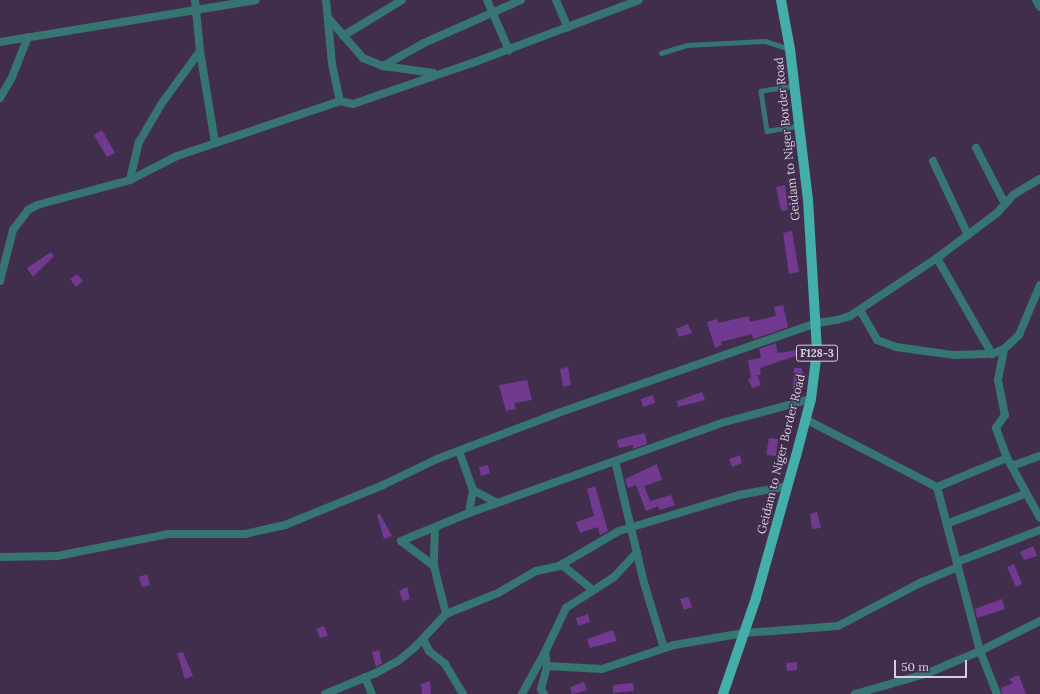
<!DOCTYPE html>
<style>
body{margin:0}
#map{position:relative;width:1040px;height:694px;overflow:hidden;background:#402e4c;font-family:Lora,serif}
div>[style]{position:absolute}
.building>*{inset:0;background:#713a90}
.service>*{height:4.5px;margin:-2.25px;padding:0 2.25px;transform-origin:2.25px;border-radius:2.25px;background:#377573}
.minor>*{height:8px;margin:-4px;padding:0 4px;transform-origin:4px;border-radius:4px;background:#377573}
.primary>*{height:10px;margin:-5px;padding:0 5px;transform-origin:5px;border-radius:5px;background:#43aeaa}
span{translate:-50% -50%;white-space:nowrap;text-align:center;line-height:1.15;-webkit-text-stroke:3px #402e4c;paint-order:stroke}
.shield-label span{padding:1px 3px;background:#402e4c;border:1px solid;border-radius:3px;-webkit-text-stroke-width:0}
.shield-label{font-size:11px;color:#d9cee1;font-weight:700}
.street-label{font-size:12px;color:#d9cee1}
.scale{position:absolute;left:894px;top:660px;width:73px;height:18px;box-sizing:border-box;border:2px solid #d9cee1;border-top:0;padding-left:5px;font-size:12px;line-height:14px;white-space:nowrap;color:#d9cee1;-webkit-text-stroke:3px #402e4c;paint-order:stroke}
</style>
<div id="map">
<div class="building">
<i style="clip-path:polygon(102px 130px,115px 153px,107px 157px,94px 135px)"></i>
<i style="clip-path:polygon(785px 185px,788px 210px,781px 211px,776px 187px)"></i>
<i style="clip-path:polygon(792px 231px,799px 272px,789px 274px,783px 233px)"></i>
<i style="clip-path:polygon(51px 252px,54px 256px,33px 277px,27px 268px)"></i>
<i style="clip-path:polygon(77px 274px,83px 281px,76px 287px,70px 279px)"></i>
<i style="clip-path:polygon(783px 305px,788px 327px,757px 338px,753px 339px,752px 334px,721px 342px,722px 345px,715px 348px,707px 322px,717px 319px,718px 323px,749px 316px,750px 322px,776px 316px,774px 307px)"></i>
<i style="clip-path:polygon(688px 324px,692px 333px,679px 337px,676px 329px)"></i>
<i style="clip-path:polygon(776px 343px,777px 353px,800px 350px,801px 354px,760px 368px,761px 375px,757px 375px,761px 385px,752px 388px,748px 379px,751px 378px,748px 360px,761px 358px,759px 349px)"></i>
<i style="clip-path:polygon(568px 367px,571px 385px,563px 387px,560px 369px)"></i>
<i style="clip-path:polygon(794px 368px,802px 368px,803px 375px,807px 374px,803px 389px,793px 389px)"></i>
<i style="clip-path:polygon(527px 380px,532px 400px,514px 403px,516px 409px,506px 411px,499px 385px)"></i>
<i style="clip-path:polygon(702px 392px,705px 400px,678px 407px,677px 401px)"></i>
<i style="clip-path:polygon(653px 395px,655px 403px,643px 407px,641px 399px)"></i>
<i style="clip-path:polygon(645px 433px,647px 444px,633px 449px,633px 445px,619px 448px,617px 440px)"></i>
<i style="clip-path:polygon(769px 438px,778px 439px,776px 456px,766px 455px)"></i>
<i style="clip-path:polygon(740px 455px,742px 463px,732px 467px,729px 459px)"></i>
<i style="clip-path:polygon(657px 464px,662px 480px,644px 486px,650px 501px,671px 495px,675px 505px,660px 510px,658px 506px,646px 511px,636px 485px,628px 488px,625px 479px)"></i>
<i style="clip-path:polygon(488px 465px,490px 473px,481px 476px,479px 467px)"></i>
<i style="clip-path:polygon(595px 486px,608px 531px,600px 535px,598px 527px,580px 533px,576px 522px,594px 516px,587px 489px)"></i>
<i style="clip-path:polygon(817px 512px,821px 528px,812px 529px,810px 514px)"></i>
<i style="clip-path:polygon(380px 514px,392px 536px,384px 539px,377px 515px)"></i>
<i style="clip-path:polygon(1033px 546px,1037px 556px,1024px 560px,1020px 552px)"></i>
<i style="clip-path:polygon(1014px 564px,1022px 584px,1016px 587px,1007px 567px)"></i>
<i style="clip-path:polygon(147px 574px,150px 585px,142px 587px,139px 577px)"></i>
<i style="clip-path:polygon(407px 587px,410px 599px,403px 601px,399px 591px)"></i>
<i style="clip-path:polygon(688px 597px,692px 607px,684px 610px,680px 599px)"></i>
<i style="clip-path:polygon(1002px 599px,1005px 609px,977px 618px,975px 609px)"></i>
<i style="clip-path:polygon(588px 614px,590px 622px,578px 626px,576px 618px)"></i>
<i style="clip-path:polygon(324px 626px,328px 636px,320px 638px,316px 629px)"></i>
<i style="clip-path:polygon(613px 630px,617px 641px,590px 648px,587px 639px)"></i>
<i style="clip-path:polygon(379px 650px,382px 663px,376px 667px,372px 652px)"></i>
<i style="clip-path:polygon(183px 652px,193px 676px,185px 679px,177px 653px)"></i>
<i style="clip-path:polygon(797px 662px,797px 670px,787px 671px,786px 663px)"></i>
<i style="clip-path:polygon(1019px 675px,1026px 694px,1002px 694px,1001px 688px,1013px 683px,1009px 679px)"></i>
<i style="clip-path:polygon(430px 681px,431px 694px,422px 694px,421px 684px)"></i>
<i style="clip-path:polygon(584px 682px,587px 690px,572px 694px,570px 687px)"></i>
<i style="clip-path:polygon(633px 683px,634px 691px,613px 693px,613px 685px)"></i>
</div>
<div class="service">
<i style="left:661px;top:53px;width:27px;rotate:-17deg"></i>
<i style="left:687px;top:45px;width:78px;rotate:-2.9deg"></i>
<i style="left:765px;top:41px;width:25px;rotate:18deg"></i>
<i style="left:794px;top:86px;width:33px;rotate:171deg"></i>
<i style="left:761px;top:91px;width:40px;rotate:81.5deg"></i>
<i style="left:767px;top:131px;width:34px;rotate:-10deg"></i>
</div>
<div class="minor">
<i style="left:195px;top:0;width:51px;rotate:84.4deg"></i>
<i style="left:200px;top:51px;width:93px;rotate:80.7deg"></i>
<i style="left:326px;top:0;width:64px;rotate:84.6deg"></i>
<i style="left:332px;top:64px;width:38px;rotate:78deg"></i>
<i style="left:487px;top:0;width:55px;rotate:66.3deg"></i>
<i style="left:556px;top:0;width:30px;rotate:67deg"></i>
<i style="left:1036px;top:0;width:8px;rotate:60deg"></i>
<i style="left:329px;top:19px;width:52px;rotate:48.9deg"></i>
<i style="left:363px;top:58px;width:22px;rotate:22deg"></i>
<i style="left:383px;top:66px;width:51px;rotate:7.8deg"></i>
<i style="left:343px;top:36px;width:69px;rotate:-31.4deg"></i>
<i style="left:0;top:42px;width:259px;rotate:-9.3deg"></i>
<i style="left:383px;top:66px;width:47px;rotate:-29.3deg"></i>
<i style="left:424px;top:43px;width:106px;rotate:-23.9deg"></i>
<i style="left:0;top:98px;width:24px;rotate:-60deg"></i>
<i style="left:12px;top:77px;width:43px;rotate:-68.2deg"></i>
<i style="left:976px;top:148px;width:63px;rotate:62.6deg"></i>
<i style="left:933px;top:161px;width:82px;rotate:64.7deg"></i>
<i style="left:130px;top:180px;width:39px;rotate:-77deg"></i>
<i style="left:139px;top:142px;width:45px;rotate:-59.5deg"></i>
<i style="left:162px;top:103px;width:64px;rotate:-53.8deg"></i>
<i style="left:937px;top:258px;width:111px;rotate:60.2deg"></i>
<i style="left:0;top:281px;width:53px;rotate:-75.7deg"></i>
<i style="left:13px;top:230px;width:25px;rotate:-53deg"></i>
<i style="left:28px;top:210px;width:10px;rotate:-29deg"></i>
<i style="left:37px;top:205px;width:96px;rotate:-15deg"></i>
<i style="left:130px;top:180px;width:53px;rotate:-27.1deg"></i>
<i style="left:177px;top:156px;width:172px;rotate:-18.6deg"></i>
<i style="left:340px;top:101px;width:13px;rotate:13deg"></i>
<i style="left:353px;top:104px;width:129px;rotate:-19deg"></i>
<i style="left:475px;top:62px;width:175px;rotate:-20.7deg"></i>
<i style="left:860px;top:310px;width:34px;rotate:60deg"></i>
<i style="left:877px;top:340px;width:20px;rotate:20deg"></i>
<i style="left:896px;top:347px;width:59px;rotate:7.9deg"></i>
<i style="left:954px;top:355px;width:38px;rotate:-2deg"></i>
<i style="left:992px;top:354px;width:13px;rotate:-23deg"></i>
<i style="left:1004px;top:349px;width:21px;rotate:-43deg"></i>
<i style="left:1019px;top:335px;width:54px;rotate:-67.2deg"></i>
<i style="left:1004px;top:349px;width:32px;rotate:101deg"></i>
<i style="left:998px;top:380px;width:36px;rotate:79deg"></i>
<i style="left:1005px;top:415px;width:16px;rotate:125deg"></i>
<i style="left:996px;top:428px;width:32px;rotate:70deg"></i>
<i style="left:1007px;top:458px;width:68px;rotate:61.2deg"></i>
<i style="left:805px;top:419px;width:148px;rotate:27.3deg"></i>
<i style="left:937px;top:487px;width:170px;rotate:75.3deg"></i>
<i style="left:980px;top:651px;width:46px;rotate:68.4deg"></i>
<i style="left:459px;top:451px;width:41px;rotate:70.3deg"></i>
<i style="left:473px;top:490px;width:23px;rotate:100deg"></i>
<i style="left:615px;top:461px;width:125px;rotate:76.6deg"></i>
<i style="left:644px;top:583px;width:68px;rotate:72.9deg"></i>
<i style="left:1012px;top:466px;width:30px;rotate:-20deg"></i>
<i style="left:937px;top:487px;width:76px;rotate:-22.5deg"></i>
<i style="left:473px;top:490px;width:27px;rotate:28deg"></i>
<i style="left:949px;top:523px;width:81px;rotate:-20.9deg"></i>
<i style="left:435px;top:528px;width:38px;rotate:92deg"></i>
<i style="left:434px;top:566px;width:49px;rotate:76deg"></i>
<i style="left:401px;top:541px;width:74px;rotate:-22.4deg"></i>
<i style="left:469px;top:513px;width:272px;rotate:-19.6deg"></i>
<i style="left:725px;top:422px;width:89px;rotate:-15deg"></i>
<i style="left:401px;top:541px;width:41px;rotate:37.1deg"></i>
<i style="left:0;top:557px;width:57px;rotate:-1deg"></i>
<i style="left:57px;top:556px;width:113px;rotate:-11.2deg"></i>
<i style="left:168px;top:534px;width:77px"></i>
<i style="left:245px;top:534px;width:41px;rotate:-12.7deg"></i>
<i style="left:285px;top:525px;width:106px;rotate:-22.2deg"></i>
<i style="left:383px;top:485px;width:60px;rotate:-25.7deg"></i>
<i style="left:437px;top:459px;width:129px;rotate:-20.8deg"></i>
<i style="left:558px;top:413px;width:274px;rotate:-19.2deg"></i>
<i style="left:817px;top:323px;width:20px;rotate:-9deg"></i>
<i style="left:837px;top:320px;width:14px;rotate:-17deg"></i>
<i style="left:850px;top:316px;width:105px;rotate:-33.7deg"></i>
<i style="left:937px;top:258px;width:75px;rotate:-36.9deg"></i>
<i style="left:997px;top:213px;width:24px;rotate:-48deg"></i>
<i style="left:1013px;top:195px;width:31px;rotate:-31deg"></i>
<i style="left:957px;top:562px;width:89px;rotate:-21.1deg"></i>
<i style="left:562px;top:565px;width:40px;rotate:39deg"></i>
<i style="left:423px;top:639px;width:13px;rotate:63deg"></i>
<i style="left:429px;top:651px;width:21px;rotate:39deg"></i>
<i style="left:445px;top:664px;width:35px;rotate:59deg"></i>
<i style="left:547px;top:666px;width:55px;rotate:3.1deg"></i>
<i style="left:602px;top:669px;width:76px;rotate:-18.4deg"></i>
<i style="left:674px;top:645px;width:71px;rotate:-9.7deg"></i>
<i style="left:744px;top:633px;width:94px;rotate:-4.3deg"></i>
<i style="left:838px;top:626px;width:93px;rotate:-27.7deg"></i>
<i style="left:920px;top:583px;width:41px;rotate:-22.8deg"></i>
<i style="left:365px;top:677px;width:18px;rotate:68deg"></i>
<i style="left:325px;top:694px;width:55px;rotate:-22.4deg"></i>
<i style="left:376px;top:673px;width:25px;rotate:-29deg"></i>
<i style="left:398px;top:661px;width:22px;rotate:-39deg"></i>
<i style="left:415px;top:647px;width:45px;rotate:-46.8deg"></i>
<i style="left:446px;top:614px;width:56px;rotate:-22deg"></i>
<i style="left:498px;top:593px;width:44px;rotate:-30.1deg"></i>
<i style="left:536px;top:571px;width:24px;rotate:-12deg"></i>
<i style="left:559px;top:566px;width:69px;rotate:-30.3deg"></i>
<i style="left:619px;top:531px;width:125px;rotate:-16.7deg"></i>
<i style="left:739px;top:495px;width:49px;rotate:-10.6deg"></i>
<i style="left:522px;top:694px;width:48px;rotate:-61.3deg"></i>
<i style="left:544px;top:694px;width:6px;rotate:-121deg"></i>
<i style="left:541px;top:689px;width:24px;rotate:-75deg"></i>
<i style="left:547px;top:666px;width:14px;rotate:-98deg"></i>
<i style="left:545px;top:652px;width:49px;rotate:-64.5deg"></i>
<i style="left:566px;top:608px;width:57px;rotate:-32.9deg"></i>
<i style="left:614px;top:577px;width:34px;rotate:-47deg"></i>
<i style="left:855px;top:694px;width:76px;rotate:-16deg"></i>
<i style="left:928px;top:673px;width:56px;rotate:-22.9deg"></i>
<i style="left:980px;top:651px;width:67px;rotate:-26.6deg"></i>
</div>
<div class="primary">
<i style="left:723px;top:694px;width:102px;rotate:-71deg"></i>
<i style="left:756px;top:598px;width:148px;rotate:-74.3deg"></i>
<i style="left:796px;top:456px;width:59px;rotate:-75.3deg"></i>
<i style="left:811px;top:399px;width:48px;rotate:-82.9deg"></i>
<i style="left:817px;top:351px;width:151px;rotate:-93.4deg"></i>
<i style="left:808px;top:200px;width:152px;rotate:-96.8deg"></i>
<i style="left:790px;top:49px;width:50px;rotate:-100.4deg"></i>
</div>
<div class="shield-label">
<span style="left:817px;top:353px">F128-3</span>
</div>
<div class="street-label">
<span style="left:787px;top:139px;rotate:-96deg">Geidam to Niger Border Road</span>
<span style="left:781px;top:454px;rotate:-76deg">Geidam to Niger Border Road</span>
</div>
<div class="scale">50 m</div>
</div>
